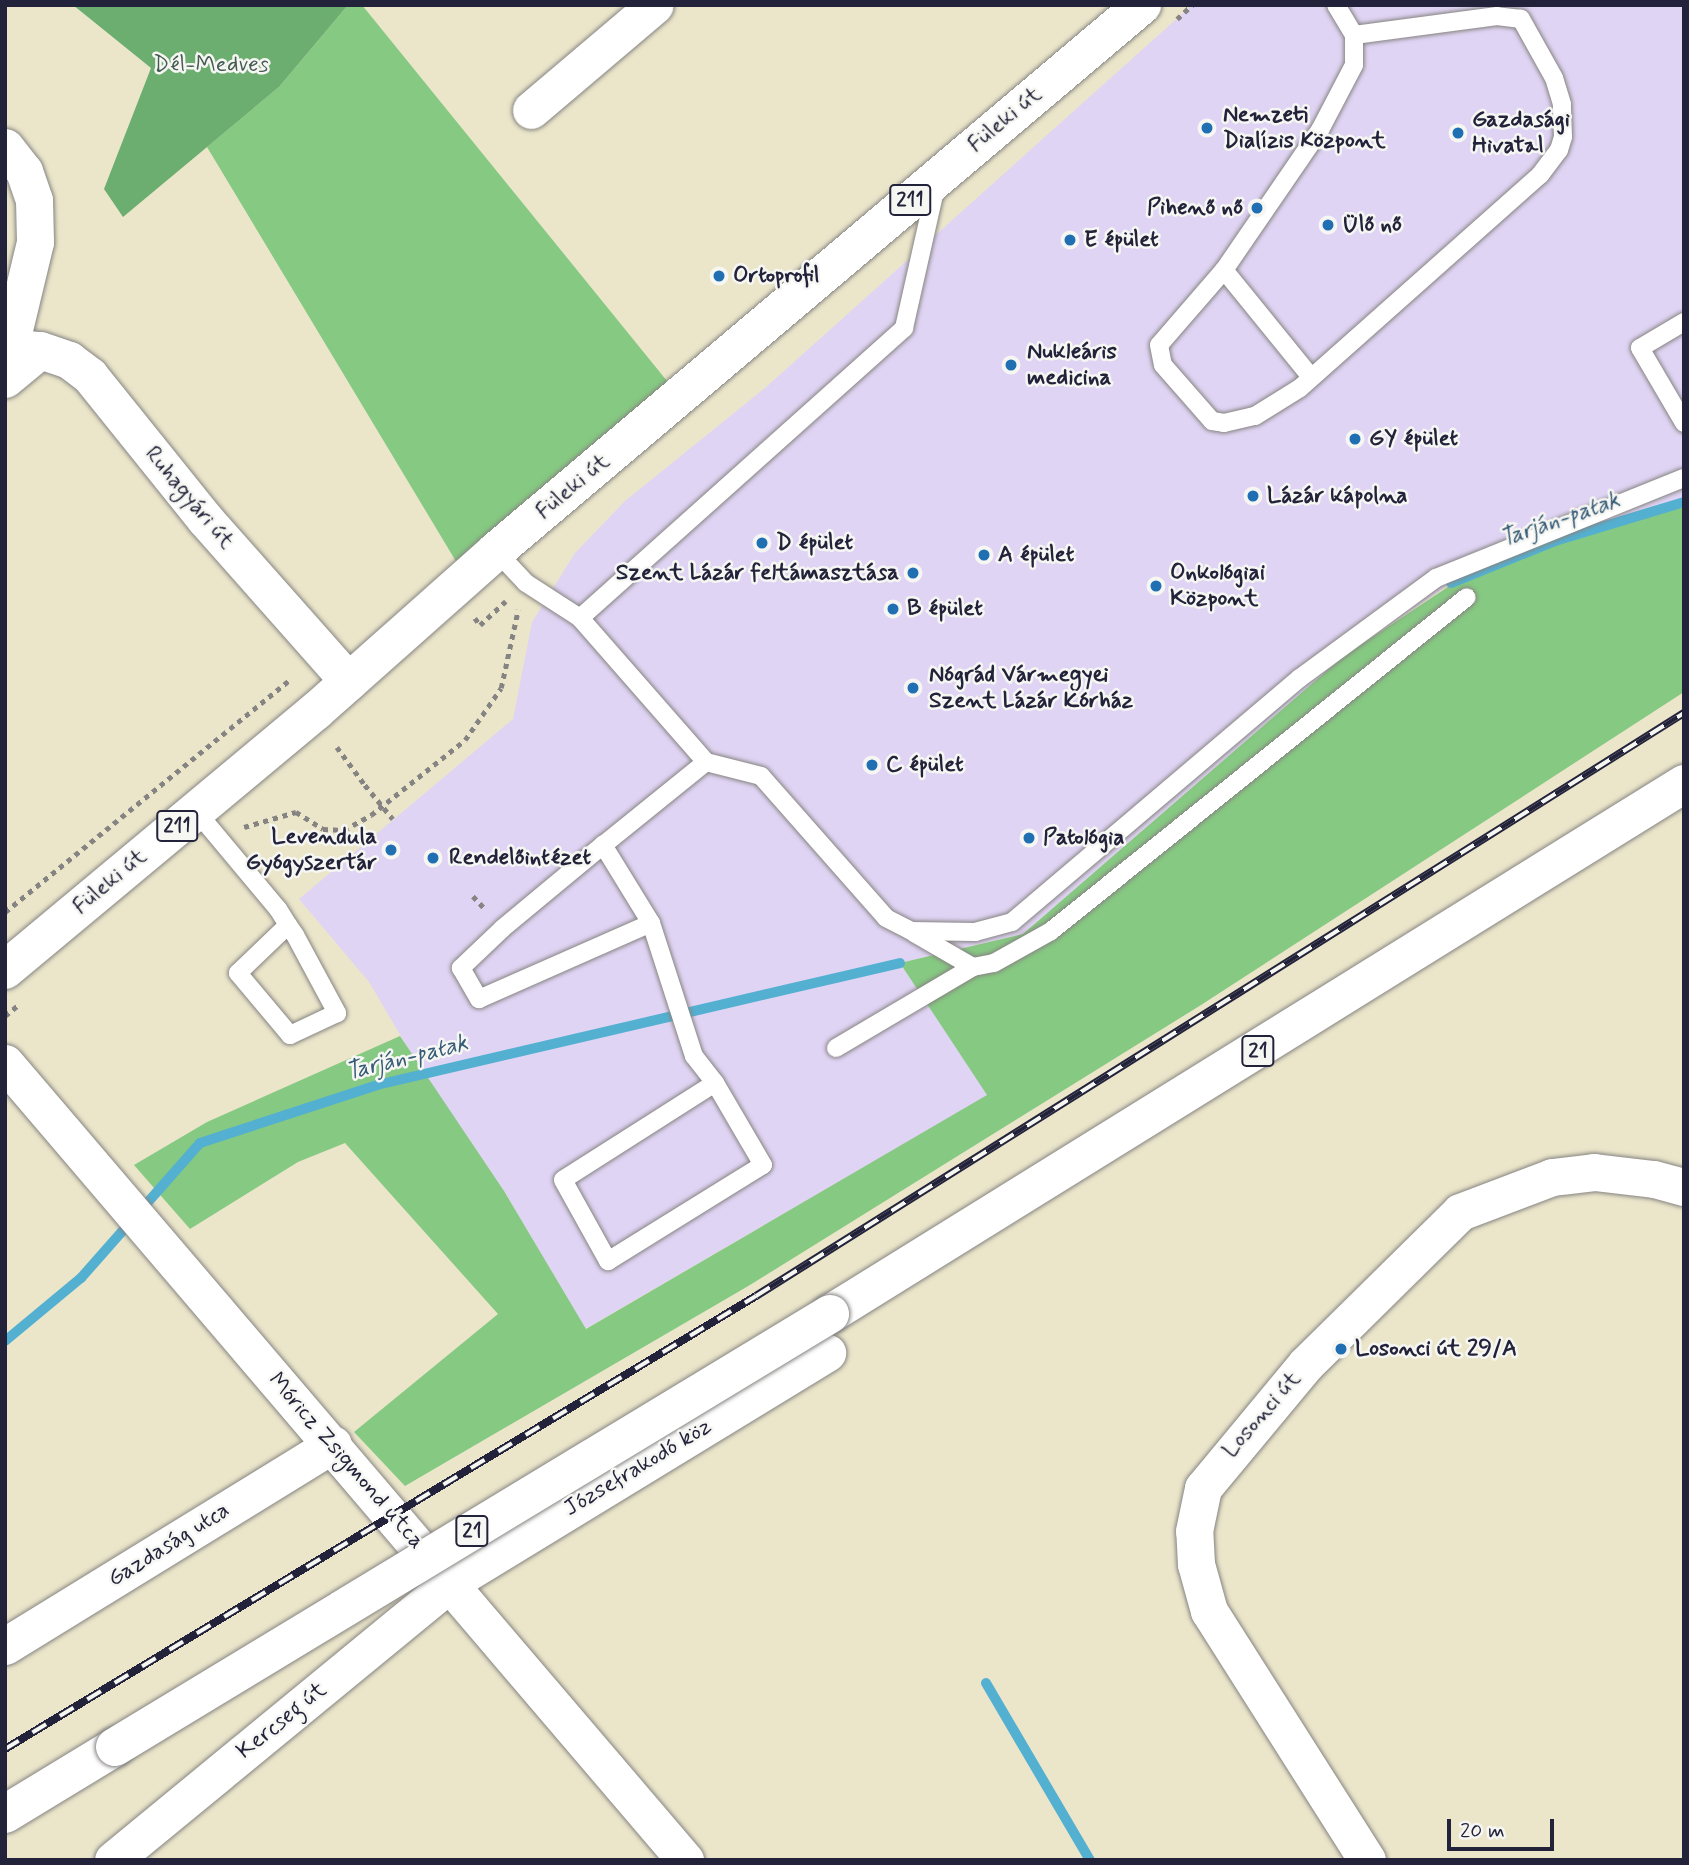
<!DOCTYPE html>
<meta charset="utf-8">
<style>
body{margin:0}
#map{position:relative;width:1689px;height:1865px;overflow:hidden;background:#ebe6ca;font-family:Mynerve,sans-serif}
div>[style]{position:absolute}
.built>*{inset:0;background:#e0d4f4}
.green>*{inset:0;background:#86c982}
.forest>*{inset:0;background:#6cad70}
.stream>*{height:10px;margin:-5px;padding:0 5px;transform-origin:5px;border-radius:5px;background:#53b0d1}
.path>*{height:4.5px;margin-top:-2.25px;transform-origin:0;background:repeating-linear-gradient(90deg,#868482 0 5px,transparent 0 10px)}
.roads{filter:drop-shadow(0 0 2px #868482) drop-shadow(0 0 2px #868482)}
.service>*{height:18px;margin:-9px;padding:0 9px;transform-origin:9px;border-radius:9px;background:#fff}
.minor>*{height:37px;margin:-18.5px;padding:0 18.5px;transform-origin:18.5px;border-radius:18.5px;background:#fff}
.primary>*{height:38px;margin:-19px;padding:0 19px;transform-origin:19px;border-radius:19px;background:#fff}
.rail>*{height:8px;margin-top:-4px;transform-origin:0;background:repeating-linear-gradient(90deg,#f6f6f2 0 16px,#22223b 0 32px);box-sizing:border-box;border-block:2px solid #22223b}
.path-bridge>*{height:4.5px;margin-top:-2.25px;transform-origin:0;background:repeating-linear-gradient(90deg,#868482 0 5px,transparent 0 10px)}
.bridges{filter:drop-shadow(0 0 2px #868482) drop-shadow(0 0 2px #868482)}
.primary-bridge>*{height:38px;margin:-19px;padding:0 19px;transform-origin:19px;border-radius:19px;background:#fff}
.dots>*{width:19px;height:19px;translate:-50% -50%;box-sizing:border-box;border:4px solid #f6f6f2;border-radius:50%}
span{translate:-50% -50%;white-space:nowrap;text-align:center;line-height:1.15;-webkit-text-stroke:5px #f6f6f2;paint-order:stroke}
.shield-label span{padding:2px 5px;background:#f6f6f2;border:2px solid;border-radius:5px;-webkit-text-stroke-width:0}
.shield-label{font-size:21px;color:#22223b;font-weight:700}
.park-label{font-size:23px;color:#455c54}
.poi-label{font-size:23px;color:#22223b;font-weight:700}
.left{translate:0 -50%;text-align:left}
.right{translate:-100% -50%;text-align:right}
.street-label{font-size:23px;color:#22223b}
.water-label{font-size:24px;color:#365b77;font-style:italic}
.frame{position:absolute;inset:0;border:7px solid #22223b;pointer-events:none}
.scale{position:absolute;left:1447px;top:1819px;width:107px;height:32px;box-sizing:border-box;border:4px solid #22223b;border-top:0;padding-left:9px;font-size:21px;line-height:24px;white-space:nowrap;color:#22223b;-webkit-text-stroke:5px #f6f6f2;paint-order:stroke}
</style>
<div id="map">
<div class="built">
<i style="clip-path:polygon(1192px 5px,1684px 5px,1684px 502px,1555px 541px,1451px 583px,1344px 656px,1023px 934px,900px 963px,988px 1095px,585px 1329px,504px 1191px,423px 1074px,369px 982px,299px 899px,513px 719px,532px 622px,575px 553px,625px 501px,765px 388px)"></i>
</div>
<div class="green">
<i style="clip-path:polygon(348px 5px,362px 5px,680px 397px,466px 578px,207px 147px,279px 87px)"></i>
<i style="clip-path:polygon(1684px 502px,1684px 692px,1201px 1005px,750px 1285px,405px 1486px,354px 1432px,498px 1314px,345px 1143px,298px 1162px,190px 1229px,134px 1165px,207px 1122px,400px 1036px,504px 1191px,586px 1329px,987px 1095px,900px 963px,1023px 934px,1344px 656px,1457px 581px,1555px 541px)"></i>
</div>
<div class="forest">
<i style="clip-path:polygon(73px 5px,348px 5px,279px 87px,123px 217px,104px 189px,151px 68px)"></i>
</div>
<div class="stream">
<i style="left:1451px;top:583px;width:112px;rotate:-22deg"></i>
<i style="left:1555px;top:541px;width:135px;rotate:-16.8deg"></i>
<i style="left:5px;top:1341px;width:99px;rotate:-39.7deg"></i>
<i style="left:81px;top:1278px;width:180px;rotate:-48.6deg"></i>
<i style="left:200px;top:1143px;width:186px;rotate:-18.1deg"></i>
<i style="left:377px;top:1085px;width:537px;rotate:-13.13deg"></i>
<i style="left:986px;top:1683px;width:205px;rotate:59.6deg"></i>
</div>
<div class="path">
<i style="left:1177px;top:19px;width:21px;rotate:-43deg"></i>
<i style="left:475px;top:618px;width:9px;rotate:54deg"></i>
<i style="left:480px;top:625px;width:35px;rotate:-43deg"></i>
<i style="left:337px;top:747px;width:47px;rotate:53.6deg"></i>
<i style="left:244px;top:827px;width:54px;rotate:-16.1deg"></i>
<i style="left:296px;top:812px;width:32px;rotate:32deg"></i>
<i style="left:323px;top:829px;width:21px;rotate:3deg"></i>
<i style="left:344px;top:830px;width:31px;rotate:-29deg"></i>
<i style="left:371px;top:815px;width:120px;rotate:-38.6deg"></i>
<i style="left:465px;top:740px;width:63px;rotate:-55.3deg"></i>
<i style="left:501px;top:688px;width:80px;rotate:-77.7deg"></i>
<i style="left:473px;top:896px;width:19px;rotate:47deg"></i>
<i style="left:5px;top:912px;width:369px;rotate:-39.2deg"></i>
<i style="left:5px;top:1016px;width:17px;rotate:-40deg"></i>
</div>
<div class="roads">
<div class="service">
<i style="left:1336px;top:5px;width:35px;rotate:59deg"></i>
<i style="left:1354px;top:35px;width:30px;rotate:90deg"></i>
<i style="left:1354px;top:65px;width:73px;rotate:117.6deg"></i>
<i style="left:1320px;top:130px;width:170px;rotate:124.4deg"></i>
<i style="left:1224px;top:270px;width:99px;rotate:130.9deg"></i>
<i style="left:1159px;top:345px;width:20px;rotate:79deg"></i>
<i style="left:1163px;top:365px;width:74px;rotate:48.8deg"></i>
<i style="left:1212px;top:421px;width:12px;rotate:9deg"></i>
<i style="left:1224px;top:423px;width:32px;rotate:-13deg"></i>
<i style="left:1255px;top:416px;width:53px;rotate:-31.9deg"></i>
<i style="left:1300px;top:388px;width:321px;rotate:-41.6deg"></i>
<i style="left:1540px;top:175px;width:31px;rotate:-53deg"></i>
<i style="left:1559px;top:150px;width:14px;rotate:-73deg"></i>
<i style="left:1563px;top:137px;width:33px;rotate:-92deg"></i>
<i style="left:1562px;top:104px;width:27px;rotate:-107deg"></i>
<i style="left:1554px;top:78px;width:68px;rotate:-119.2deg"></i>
<i style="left:1521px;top:19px;width:24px;rotate:-173deg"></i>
<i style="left:1497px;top:16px;width:144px;rotate:172.4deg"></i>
<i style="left:1224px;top:270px;width:138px;rotate:50.9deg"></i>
<i style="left:1684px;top:322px;width:51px;rotate:149.4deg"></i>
<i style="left:1640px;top:348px;width:87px;rotate:59.6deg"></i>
<i style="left:496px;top:551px;width:44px;rotate:46.8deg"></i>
<i style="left:526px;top:583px;width:64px;rotate:32.9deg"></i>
<i style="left:580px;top:618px;width:191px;rotate:48.8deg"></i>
<i style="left:706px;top:762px;width:132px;rotate:141.1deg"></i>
<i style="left:603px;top:845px;width:131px;rotate:140.3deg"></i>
<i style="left:502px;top:929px;width:57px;rotate:136.4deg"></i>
<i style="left:461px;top:968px;width:36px;rotate:60deg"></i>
<i style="left:479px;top:999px;width:188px;rotate:-23.8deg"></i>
<i style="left:651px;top:923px;width:92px;rotate:-121.6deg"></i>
<i style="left:580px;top:618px;width:435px;rotate:-41.8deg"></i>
<i style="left:904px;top:328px;width:146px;rotate:-77.3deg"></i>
<i style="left:706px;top:762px;width:57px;rotate:14.3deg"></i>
<i style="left:761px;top:776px;width:189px;rotate:48.6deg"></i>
<i style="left:886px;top:918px;width:28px;rotate:27deg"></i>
<i style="left:911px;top:931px;width:64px;rotate:0.9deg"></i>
<i style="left:975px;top:932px;width:38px;rotate:-15deg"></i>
<i style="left:1012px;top:922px;width:377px;rotate:-40.3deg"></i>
<i style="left:1300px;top:678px;width:169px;rotate:-36.3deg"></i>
<i style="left:1436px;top:578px;width:267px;rotate:-22deg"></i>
<i style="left:196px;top:811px;width:128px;rotate:50.1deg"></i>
<i style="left:278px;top:909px;width:19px;rotate:58deg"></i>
<i style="left:288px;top:925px;width:12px;rotate:55deg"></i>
<i style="left:295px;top:935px;width:89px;rotate:61.7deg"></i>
<i style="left:337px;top:1013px;width:52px;rotate:154.9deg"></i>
<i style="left:290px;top:1035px;width:81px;rotate:-130deg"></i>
<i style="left:238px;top:973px;width:69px;rotate:-43.8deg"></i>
<i style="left:651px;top:923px;width:140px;rotate:72.1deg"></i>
<i style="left:694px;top:1056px;width:34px;rotate:52deg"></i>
<i style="left:715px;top:1083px;width:180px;rotate:147.5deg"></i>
<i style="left:563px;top:1180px;width:93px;rotate:60.9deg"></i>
<i style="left:608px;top:1261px;width:182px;rotate:-31.8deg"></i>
<i style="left:763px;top:1165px;width:95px;rotate:-120.3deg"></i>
<i style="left:914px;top:933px;width:68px;rotate:30deg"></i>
<i style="left:973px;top:967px;width:21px;rotate:-11deg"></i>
<i style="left:994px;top:963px;width:65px;rotate:-29.3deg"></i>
<i style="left:1051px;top:931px;width:533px;rotate:-38.76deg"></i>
<i style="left:836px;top:1048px;width:159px;rotate:-30.6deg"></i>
</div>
<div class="minor">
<i style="left:531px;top:110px;width:162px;rotate:-40.3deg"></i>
<i style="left:5px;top:147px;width:31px;rotate:52deg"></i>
<i style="left:24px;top:171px;width:31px;rotate:71deg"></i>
<i style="left:34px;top:200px;width:42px;rotate:88.6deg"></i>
<i style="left:35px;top:242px;width:107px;rotate:103.5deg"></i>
<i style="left:5px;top:346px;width:35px;rotate:7deg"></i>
<i style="left:40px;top:350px;width:31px;rotate:19deg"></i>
<i style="left:69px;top:360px;width:26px;rotate:37deg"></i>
<i style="left:90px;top:376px;width:184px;rotate:51.2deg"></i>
<i style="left:205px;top:519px;width:217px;rotate:48.5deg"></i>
<i style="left:5px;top:379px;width:45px;rotate:-39.6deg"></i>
<i style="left:5px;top:1063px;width:1048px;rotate:49.53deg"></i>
<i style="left:5px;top:1646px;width:385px;rotate:-31.6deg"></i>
<i style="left:113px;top:1860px;width:436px;rotate:-39.4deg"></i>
<i style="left:450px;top:1583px;width:442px;rotate:-31.4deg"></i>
<i style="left:1367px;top:1860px;width:295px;rotate:-122.4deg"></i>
<i style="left:1209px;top:1611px;width:49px;rotate:-105.5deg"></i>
<i style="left:1196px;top:1564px;width:33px;rotate:-93deg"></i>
<i style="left:1194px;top:1531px;width:44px;rotate:-78.2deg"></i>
<i style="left:1203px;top:1488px;width:161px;rotate:-50.3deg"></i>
<i style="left:1306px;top:1364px;width:216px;rotate:-44.6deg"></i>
<i style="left:1460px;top:1212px;width:98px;rotate:-20.8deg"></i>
<i style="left:1552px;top:1177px;width:42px;rotate:-6.8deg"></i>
<i style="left:1594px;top:1172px;width:60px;rotate:6.7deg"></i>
<i style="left:1654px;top:1179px;width:31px;rotate:15deg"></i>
</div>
<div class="primary">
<i style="left:5px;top:970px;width:405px;rotate:-39.8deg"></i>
<i style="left:316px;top:711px;width:241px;rotate:-41.6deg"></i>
<i style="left:496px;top:551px;width:846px;rotate:-40.2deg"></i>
<i style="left:830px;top:1314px;width:1005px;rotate:-31.82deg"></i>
<i style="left:5px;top:1814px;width:129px;rotate:-31.3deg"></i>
</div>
</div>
<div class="rail">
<i style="left:5px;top:1749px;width:877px;rotate:-31.1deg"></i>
<i style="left:756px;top:1296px;width:1096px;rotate:-32.14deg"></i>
</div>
<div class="path-bridge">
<i style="left:365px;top:785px;width:44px;rotate:50.5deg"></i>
</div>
<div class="bridges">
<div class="primary-bridge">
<i style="left:115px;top:1747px;width:836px;rotate:-31.2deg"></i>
</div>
</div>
<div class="dots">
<i style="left:1207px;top:128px;background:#1f6fb2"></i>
<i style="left:1458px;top:133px;background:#1f6fb2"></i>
<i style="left:1257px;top:208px;background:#1f6fb2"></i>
<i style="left:1328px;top:225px;background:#1f6fb2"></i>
<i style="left:1070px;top:240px;background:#1f6fb2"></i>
<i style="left:719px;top:276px;background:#1f6fb2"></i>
<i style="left:1011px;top:365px;background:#1f6fb2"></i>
<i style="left:1355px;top:439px;background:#1f6fb2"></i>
<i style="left:1253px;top:496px;background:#1f6fb2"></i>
<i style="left:762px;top:543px;background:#1f6fb2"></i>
<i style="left:984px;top:555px;background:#1f6fb2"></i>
<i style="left:913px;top:573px;background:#1f6fb2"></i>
<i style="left:1156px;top:586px;background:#1f6fb2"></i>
<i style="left:893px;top:609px;background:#1f6fb2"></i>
<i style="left:913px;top:688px;background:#1f6fb2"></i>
<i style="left:872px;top:765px;background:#1f6fb2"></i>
<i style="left:1029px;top:838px;background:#1f6fb2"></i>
<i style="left:391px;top:850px;background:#1f6fb2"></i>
<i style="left:433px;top:858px;background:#1f6fb2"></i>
<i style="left:1341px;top:1349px;background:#1f6fb2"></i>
</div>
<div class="shield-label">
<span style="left:910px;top:200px">211</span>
<span style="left:177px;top:826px">211</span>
<span style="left:1258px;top:1051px">21</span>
<span style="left:472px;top:1531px">21</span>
</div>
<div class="park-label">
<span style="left:211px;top:65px">Dél-Medves</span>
</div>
<div class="poi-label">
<span class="left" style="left:1223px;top:128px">Nemzeti<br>Dialízis Központ</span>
<span class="left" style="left:1472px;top:133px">Gazdasági<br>Hivatal</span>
<span class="right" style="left:1243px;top:208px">Pihenő nő</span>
<span class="left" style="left:1342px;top:225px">Ülő nő</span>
<span class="left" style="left:1084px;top:240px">E épület</span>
<span class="left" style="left:733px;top:276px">Ortoprofil</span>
<span class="left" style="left:1027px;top:365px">Nukleáris<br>medicina</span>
<span class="left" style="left:1369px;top:439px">GY épület</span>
<span class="left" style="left:1267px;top:496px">Lázár kápolna</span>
<span class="left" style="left:776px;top:543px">D épület</span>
<span class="left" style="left:998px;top:555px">A épület</span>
<span class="right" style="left:899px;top:573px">Szent Lázár feltámasztása</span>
<span class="left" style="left:1170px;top:586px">Onkológiai<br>Központ</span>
<span class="left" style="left:907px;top:609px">B épület</span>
<span class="left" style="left:929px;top:688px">Nógrád Vármegyei<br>Szent Lázár Kórház</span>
<span class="left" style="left:886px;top:765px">C épület</span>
<span class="right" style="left:377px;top:850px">Levendula<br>Gyógyszertár</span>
<span class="left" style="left:1043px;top:838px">Patológia</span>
<span class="left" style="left:449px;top:858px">Rendelőintézet</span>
<span class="left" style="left:1355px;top:1349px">Losonci út 29/A</span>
</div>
<div class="street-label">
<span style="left:1005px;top:120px;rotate:-40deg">Füleki út</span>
<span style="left:573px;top:487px;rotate:-40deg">Füleki út</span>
<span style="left:189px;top:498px;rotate:50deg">Ruhagyári út</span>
<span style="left:110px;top:882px;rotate:-40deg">Füleki út</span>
<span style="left:1262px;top:1415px;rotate:-49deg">Losonci út</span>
<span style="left:346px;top:1461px;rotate:49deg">Móricz Zsigmond utca</span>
<span style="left:638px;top:1468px;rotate:-31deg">Józsefrakodó köz</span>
<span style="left:169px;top:1545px;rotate:-32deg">Gazdaság utca</span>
<span style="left:282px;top:1721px;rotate:-39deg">Kercseg út</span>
</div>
<div class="water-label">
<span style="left:1560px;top:520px;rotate:-19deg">Tarján-patak</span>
<span style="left:407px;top:1058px;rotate:-14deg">Tarján-patak</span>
</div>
<div class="frame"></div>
<div class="scale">20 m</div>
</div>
